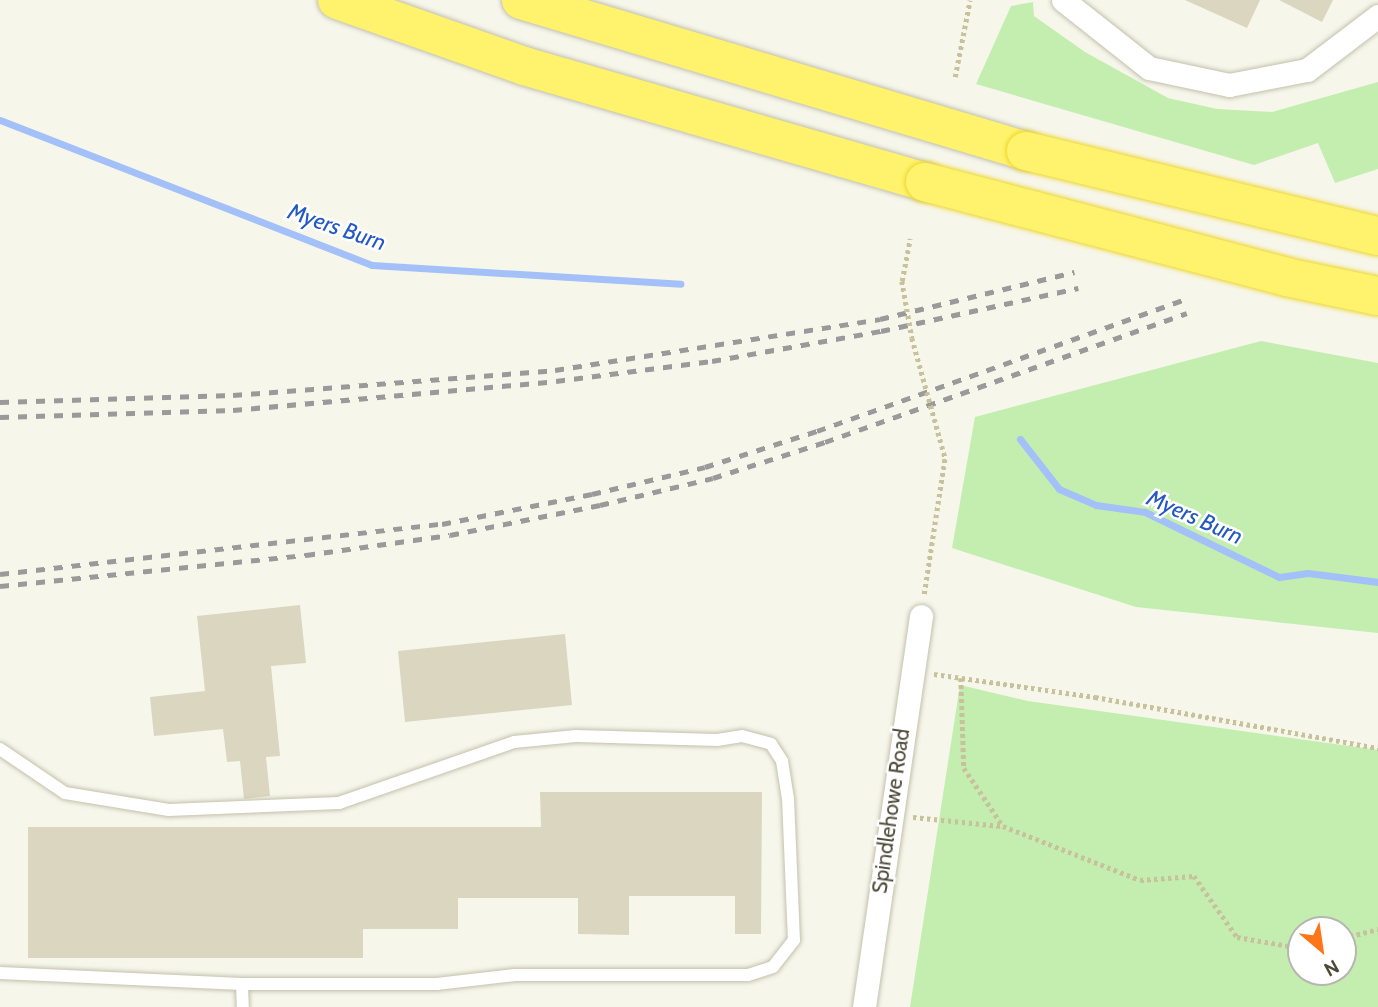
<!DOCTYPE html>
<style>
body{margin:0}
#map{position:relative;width:1378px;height:1007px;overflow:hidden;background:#f7f6eb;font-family:Cabin,sans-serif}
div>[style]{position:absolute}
.green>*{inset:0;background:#c3eeb0}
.stream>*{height:7px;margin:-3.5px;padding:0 3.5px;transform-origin:3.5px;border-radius:3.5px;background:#a3c0f8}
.building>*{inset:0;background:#dad6bf}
.path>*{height:4.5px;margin-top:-2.25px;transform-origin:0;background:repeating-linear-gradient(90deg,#c7c29c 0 3.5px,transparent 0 7px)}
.roads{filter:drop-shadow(0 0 2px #c3c1ac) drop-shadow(0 0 2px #c3c1ac)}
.lane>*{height:12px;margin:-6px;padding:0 6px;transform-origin:6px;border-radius:6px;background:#fff}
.street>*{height:23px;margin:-11.5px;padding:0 11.5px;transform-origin:11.5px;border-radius:11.5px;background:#fff}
.highway>*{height:38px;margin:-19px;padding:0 19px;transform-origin:19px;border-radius:19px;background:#fff36d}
.rail>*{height:5px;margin-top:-2.5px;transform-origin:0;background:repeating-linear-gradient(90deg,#9a9a9a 0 9px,transparent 0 18px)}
.path-bridge>*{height:4.5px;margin-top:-2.25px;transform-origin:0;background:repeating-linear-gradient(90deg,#c7c29c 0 3.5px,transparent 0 7px)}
.bridges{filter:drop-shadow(0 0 2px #edd62f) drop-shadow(0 0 2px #edd62f)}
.highway-bridge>*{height:38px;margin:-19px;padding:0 19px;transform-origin:19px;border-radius:19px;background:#fff36d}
span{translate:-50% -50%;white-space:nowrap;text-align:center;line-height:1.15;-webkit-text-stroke:5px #fff;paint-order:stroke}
.street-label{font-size:21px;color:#4c4937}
.water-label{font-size:23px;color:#2459c4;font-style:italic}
.north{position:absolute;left:1287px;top:916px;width:70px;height:70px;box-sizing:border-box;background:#fff;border:2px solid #b7b6af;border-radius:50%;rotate:151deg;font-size:19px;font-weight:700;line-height:28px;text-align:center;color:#4c4937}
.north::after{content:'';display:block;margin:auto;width:24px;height:32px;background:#ff7519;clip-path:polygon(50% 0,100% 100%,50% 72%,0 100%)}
</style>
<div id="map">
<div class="green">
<i style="clip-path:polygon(1033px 2px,1034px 16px,1085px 52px,1168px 98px,1217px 109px,1272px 112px,1378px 82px,1378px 169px,1335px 183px,1318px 143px,1254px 165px,976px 84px,1011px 6px)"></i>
<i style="clip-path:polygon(1261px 341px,1378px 363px,1378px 633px,1136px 607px,952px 548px,975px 417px)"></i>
<i style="clip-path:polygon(evenodd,960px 685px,1028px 701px,1378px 750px,1378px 1007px,910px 1007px,960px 685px,1301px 930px,1343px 930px,1343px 972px,1301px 972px,1301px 930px)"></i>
</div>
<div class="stream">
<i style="left:0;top:120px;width:399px;rotate:21.3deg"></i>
<i style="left:372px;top:265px;width:309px;rotate:3.5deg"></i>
<i style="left:1020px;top:439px;width:63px;rotate:52deg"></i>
<i style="left:1059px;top:489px;width:40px;rotate:23.4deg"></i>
<i style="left:1096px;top:505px;width:49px;rotate:8.1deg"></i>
<i style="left:1145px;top:512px;width:149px;rotate:25.9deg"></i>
<i style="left:1279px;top:577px;width:29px;rotate:-8deg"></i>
<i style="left:1308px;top:573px;width:71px;rotate:7.3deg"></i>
</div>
<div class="building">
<i style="clip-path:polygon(1185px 0,1260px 0,1247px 28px)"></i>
<i style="clip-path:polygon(1279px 0,1333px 0,1322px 22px)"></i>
<i style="clip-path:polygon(300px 605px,306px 663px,271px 666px,280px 756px,266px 757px,270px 796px,244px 799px,240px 761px,227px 762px,223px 729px,154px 736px,150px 697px,205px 691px,197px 616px)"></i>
<i style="clip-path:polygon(565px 634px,572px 705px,405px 722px,398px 651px)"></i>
<i style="clip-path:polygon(540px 792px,762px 792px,761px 934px,735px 934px,735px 896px,629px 896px,629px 935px,578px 934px,578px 898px,458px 898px,458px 929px,363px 929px,363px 958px,28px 958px,28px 827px,541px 827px)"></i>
</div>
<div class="path">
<i style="left:955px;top:77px;width:78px;rotate:-79deg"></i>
<i style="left:902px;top:281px;width:43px;rotate:-79.2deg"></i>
<i style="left:924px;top:594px;width:139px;rotate:-81.3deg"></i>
<i style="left:934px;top:674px;width:163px;rotate:8.1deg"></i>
<i style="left:1095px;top:697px;width:288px;rotate:10.2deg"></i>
<i style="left:961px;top:678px;width:90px;rotate:88.1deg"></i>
<i style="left:964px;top:768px;width:70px;rotate:56.1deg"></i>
<i style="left:1003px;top:826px;width:147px;rotate:21.5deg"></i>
<i style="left:1140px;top:880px;width:54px;rotate:-4.2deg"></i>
<i style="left:1194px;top:876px;width:75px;rotate:54.8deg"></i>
<i style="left:1237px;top:937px;width:65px;rotate:9.8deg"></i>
<i style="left:913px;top:817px;width:89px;rotate:5.8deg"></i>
<i style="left:1343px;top:938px;width:36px;rotate:-14deg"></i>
</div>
<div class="roads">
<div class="lane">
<i style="left:0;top:749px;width:78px;rotate:34.1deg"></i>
<i style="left:65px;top:793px;width:105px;rotate:9.3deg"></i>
<i style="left:169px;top:810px;width:170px;rotate:-2.4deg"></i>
<i style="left:339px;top:803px;width:185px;rotate:-19.2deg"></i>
<i style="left:514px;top:742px;width:62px;rotate:-5.5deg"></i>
<i style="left:576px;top:736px;width:141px;rotate:1.6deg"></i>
<i style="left:717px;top:740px;width:25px;rotate:-9deg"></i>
<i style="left:742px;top:736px;width:30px;rotate:15deg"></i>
<i style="left:771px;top:744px;width:20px;rotate:57deg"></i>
<i style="left:782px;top:761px;width:37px;rotate:81deg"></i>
<i style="left:788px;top:798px;width:142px;rotate:87.6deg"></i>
<i style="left:794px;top:940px;width:34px;rotate:128deg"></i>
<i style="left:773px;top:967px;width:26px;rotate:162deg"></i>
<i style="left:748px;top:975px;width:233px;rotate:180deg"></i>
<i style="left:515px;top:975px;width:79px;rotate:173.4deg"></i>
<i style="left:437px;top:984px;width:195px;rotate:180deg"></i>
<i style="left:242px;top:984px;width:23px;rotate:88deg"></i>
<i style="left:0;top:973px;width:242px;rotate:2.6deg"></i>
</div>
<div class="street">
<i style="left:1063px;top:0;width:110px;rotate:38.3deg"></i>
<i style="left:1149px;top:68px;width:82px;rotate:12deg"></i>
<i style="left:1229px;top:85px;width:79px;rotate:-10.9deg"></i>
<i style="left:1307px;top:70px;width:89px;rotate:-37.3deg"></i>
<i style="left:864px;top:1007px;width:395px;rotate:-81.7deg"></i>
</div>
<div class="highway">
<i style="left:337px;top:0;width:198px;rotate:19.4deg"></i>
<i style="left:524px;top:66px;width:417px;rotate:16.1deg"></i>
<i style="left:521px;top:0;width:527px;rotate:16.65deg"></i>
</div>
</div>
<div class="rail">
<i style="left:0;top:402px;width:233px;rotate:-1.7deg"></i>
<i style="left:233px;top:395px;width:323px;rotate:-4.4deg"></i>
<i style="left:555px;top:370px;width:329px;rotate:-8.9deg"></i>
<i style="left:880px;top:319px;width:200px;rotate:-13.6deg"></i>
<i style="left:0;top:417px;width:233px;rotate:-1.7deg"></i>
<i style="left:233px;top:410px;width:324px;rotate:-5.1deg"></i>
<i style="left:556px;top:381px;width:157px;rotate:-7.3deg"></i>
<i style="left:712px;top:361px;width:172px;rotate:-10.1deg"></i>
<i style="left:881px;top:331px;width:202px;rotate:-12.3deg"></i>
<i style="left:0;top:574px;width:445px;rotate:-6.5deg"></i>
<i style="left:442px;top:524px;width:153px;rotate:-11.3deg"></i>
<i style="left:592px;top:494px;width:116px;rotate:-13.4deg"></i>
<i style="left:705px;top:467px;width:118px;rotate:-17.8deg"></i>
<i style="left:817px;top:431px;width:389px;rotate:-19.7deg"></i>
<i style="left:0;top:586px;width:308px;rotate:-5.8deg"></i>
<i style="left:306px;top:555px;width:145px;rotate:-7.9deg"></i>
<i style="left:450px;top:535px;width:153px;rotate:-11.3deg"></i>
<i style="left:600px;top:505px;width:116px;rotate:-13.4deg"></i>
<i style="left:713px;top:478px;width:118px;rotate:-17.8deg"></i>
<i style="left:825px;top:442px;width:384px;rotate:-19.6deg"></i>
</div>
<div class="path-bridge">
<i style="left:902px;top:281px;width:58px;rotate:80deg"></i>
<i style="left:912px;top:338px;width:123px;rotate:74.5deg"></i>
</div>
<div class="bridges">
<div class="highway-bridge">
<i style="left:1026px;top:151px;width:362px;rotate:13.6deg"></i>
<i style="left:925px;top:182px;width:373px;rotate:14.7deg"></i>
<i style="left:1286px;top:277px;width:94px;rotate:11.7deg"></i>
</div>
</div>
<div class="street-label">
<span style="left:891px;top:811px;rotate:-82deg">Spindlehowe Road</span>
</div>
<div class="water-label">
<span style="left:337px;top:227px;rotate:19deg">Myers Burn</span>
<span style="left:1195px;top:517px;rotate:24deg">Myers Burn</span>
</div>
<div class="north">N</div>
</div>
